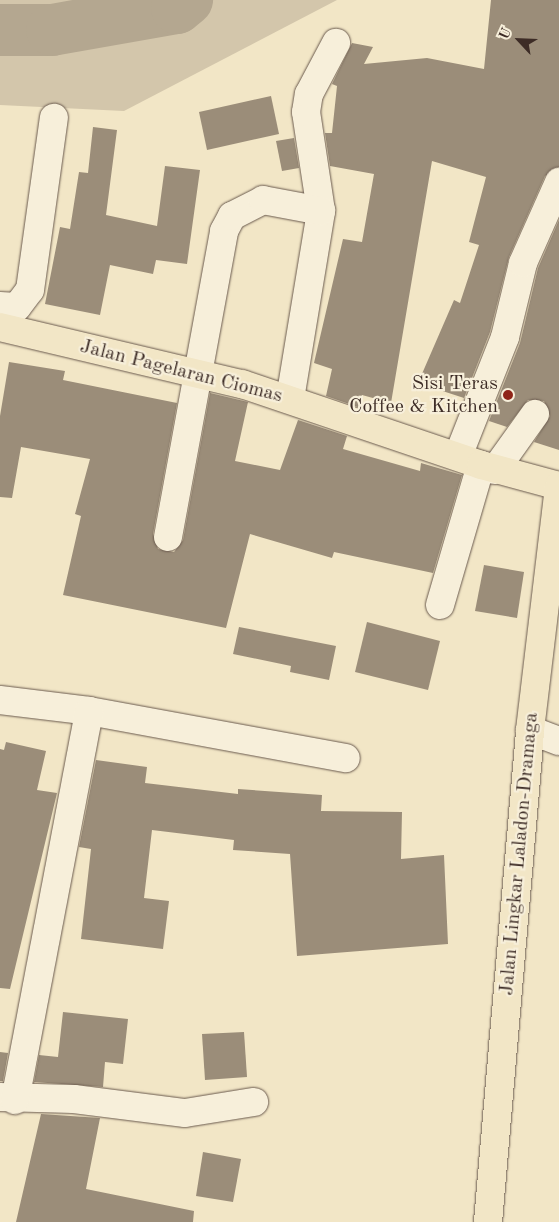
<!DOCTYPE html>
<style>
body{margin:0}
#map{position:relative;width:559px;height:1222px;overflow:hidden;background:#f2e6c6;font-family:"Old Standard TT",serif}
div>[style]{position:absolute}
.green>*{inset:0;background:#d3c6ab}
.river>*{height:52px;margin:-26px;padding:0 26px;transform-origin:26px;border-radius:26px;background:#b4a790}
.building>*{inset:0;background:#9b8d79}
.roads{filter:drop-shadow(0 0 1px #6a5a4e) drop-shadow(0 0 1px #6a5a4e)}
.minor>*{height:28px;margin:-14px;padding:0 14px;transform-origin:14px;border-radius:14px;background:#f7efda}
.major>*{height:28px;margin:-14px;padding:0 14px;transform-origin:14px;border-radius:14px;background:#f2e6c6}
.dots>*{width:14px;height:14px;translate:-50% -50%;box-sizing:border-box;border:2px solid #f7efda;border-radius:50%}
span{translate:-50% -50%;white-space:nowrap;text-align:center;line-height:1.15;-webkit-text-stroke:4.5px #f7efda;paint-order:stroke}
.street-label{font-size:20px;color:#3d2c26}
.poi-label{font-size:20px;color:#3d2c26}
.right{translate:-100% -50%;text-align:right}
.north{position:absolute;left:494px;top:15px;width:50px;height:50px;-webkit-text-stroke:4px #f7efda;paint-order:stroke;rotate:295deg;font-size:14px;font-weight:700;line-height:20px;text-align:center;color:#3d2c26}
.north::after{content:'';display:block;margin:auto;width:18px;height:22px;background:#3d2c26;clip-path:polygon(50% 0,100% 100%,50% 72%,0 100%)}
</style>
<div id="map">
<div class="green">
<i style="clip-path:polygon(0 0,337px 0,124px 111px,0 105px)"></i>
</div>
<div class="river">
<i style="left:0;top:30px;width:52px"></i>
<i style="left:52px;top:30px;width:127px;rotate:-10deg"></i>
<i style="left:177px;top:8px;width:13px;rotate:-39deg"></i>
</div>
<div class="building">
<i style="clip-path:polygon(491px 0,559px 0,559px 167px,545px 176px,509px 257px,490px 332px,464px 398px,418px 383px,454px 300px,460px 303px,479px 245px,469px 242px,486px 177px,432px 161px,391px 403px,362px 395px,358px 407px,326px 396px,332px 369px,314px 363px,343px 239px,362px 242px,374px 174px,330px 166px,325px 133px,332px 133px,337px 86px,332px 84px,352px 43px,373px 47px,364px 64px,427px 58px,484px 69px)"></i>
<i style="clip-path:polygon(271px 96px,279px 134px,207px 150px,199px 112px)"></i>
<i style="clip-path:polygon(93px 127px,117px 130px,106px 215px,157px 226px,165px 166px,200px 170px,187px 264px,156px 260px,153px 274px,110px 265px,100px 315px,45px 304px,60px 227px,70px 229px,79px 172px,88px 173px)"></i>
<i style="clip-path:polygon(294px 138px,299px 168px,282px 171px,276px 141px)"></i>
<i style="clip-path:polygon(559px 220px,559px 450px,534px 442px,550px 416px,544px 401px,528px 400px,507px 427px,489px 421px,520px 343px,538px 268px)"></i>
<i style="clip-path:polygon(9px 362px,65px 371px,63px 380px,177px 403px,153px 534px,158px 549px,174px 552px,183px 540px,210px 393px,248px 402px,235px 461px,280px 470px,298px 420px,347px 436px,343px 449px,420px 471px,421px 463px,462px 475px,433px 573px,334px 552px,332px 558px,250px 534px,226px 628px,63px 595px,81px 516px,75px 514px,90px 459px,21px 447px,12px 498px,0 497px,0 416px)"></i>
<i style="clip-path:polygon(484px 565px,524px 572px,517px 618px,475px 611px)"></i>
<i style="clip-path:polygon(367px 622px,440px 641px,428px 690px,355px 672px)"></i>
<i style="clip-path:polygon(239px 627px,336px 646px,329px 680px,290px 672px,291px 666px,233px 654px)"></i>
<i style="clip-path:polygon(6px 742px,46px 751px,37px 790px,57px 793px,10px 989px,0 988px,0 749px,4px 750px)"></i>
<i style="clip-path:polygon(96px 760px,147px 767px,145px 783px,238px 794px,238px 789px,322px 795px,321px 811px,402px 812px,401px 859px,444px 855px,448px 944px,297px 956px,290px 854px,233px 850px,234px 840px,152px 830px,144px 898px,169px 901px,163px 949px,81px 939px,91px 849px,79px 847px)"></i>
<i style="clip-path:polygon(63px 1012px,128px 1019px,123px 1064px,105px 1062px,103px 1087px,34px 1082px,39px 1055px,58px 1057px)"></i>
<i style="clip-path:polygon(244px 1032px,247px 1077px,205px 1080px,202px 1034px)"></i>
<i style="clip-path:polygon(0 1052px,8px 1053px,3px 1081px,0 1081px)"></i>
<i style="clip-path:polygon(41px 1114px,100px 1118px,86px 1189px,194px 1211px,193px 1222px,16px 1222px)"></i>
<i style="clip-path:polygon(203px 1152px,241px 1159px,233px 1202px,196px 1196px)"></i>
</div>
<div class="roads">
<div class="minor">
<i style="left:0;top:306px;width:17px;rotate:3deg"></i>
<i style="left:17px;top:307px;width:21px;rotate:-53deg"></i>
<i style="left:30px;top:290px;width:174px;rotate:-82.1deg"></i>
<i style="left:290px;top:399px;width:191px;rotate:-80.6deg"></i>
<i style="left:321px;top:211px;width:100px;rotate:-98.6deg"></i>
<i style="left:306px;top:112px;width:18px;rotate:-81deg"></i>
<i style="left:309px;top:94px;width:58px;rotate:-62.1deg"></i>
<i style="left:458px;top:456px;width:128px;rotate:-68.4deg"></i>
<i style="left:505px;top:337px;width:76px;rotate:-76.3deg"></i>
<i style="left:523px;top:263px;width:89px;rotate:-66deg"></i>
<i style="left:495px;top:470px;width:69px;rotate:-54.5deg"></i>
<i style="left:168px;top:537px;width:311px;rotate:-79.6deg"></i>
<i style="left:224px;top:231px;width:17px;rotate:-62deg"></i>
<i style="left:232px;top:216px;width:35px;rotate:-27deg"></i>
<i style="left:263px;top:200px;width:59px;rotate:10.7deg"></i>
<i style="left:440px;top:605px;width:146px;rotate:-73.7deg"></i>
<i style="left:0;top:700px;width:90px;rotate:7deg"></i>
<i style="left:89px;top:711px;width:261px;rotate:10.4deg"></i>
<i style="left:530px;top:730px;width:31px;rotate:21deg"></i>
<i style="left:0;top:1097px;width:74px;rotate:1.5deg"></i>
<i style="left:74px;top:1099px;width:112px;rotate:7.2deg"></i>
<i style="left:185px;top:1113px;width:70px;rotate:-9.1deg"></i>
<i style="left:15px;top:1100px;width:396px;rotate:-79.2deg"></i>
</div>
<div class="major">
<i style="left:0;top:327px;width:249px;rotate:13.3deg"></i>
<i style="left:242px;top:384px;width:252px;rotate:18.7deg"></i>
<i style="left:481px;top:465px;width:81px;rotate:15.1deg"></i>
<i style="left:488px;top:1222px;width:494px;rotate:-85.1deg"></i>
<i style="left:530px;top:730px;width:246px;rotate:-83.2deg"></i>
</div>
</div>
<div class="dots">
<i style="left:508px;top:395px;background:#8f2418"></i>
</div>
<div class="street-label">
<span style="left:181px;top:372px;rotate:14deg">Jalan Pagelaran Ciomas</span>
<span style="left:520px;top:854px;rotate:-85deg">Jalan Lingkar Laladon-Dramaga</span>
</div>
<div class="poi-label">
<span class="right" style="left:498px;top:396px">Sisi Teras<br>Coffee &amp; Kitchen</span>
</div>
<div class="north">U</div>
</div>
